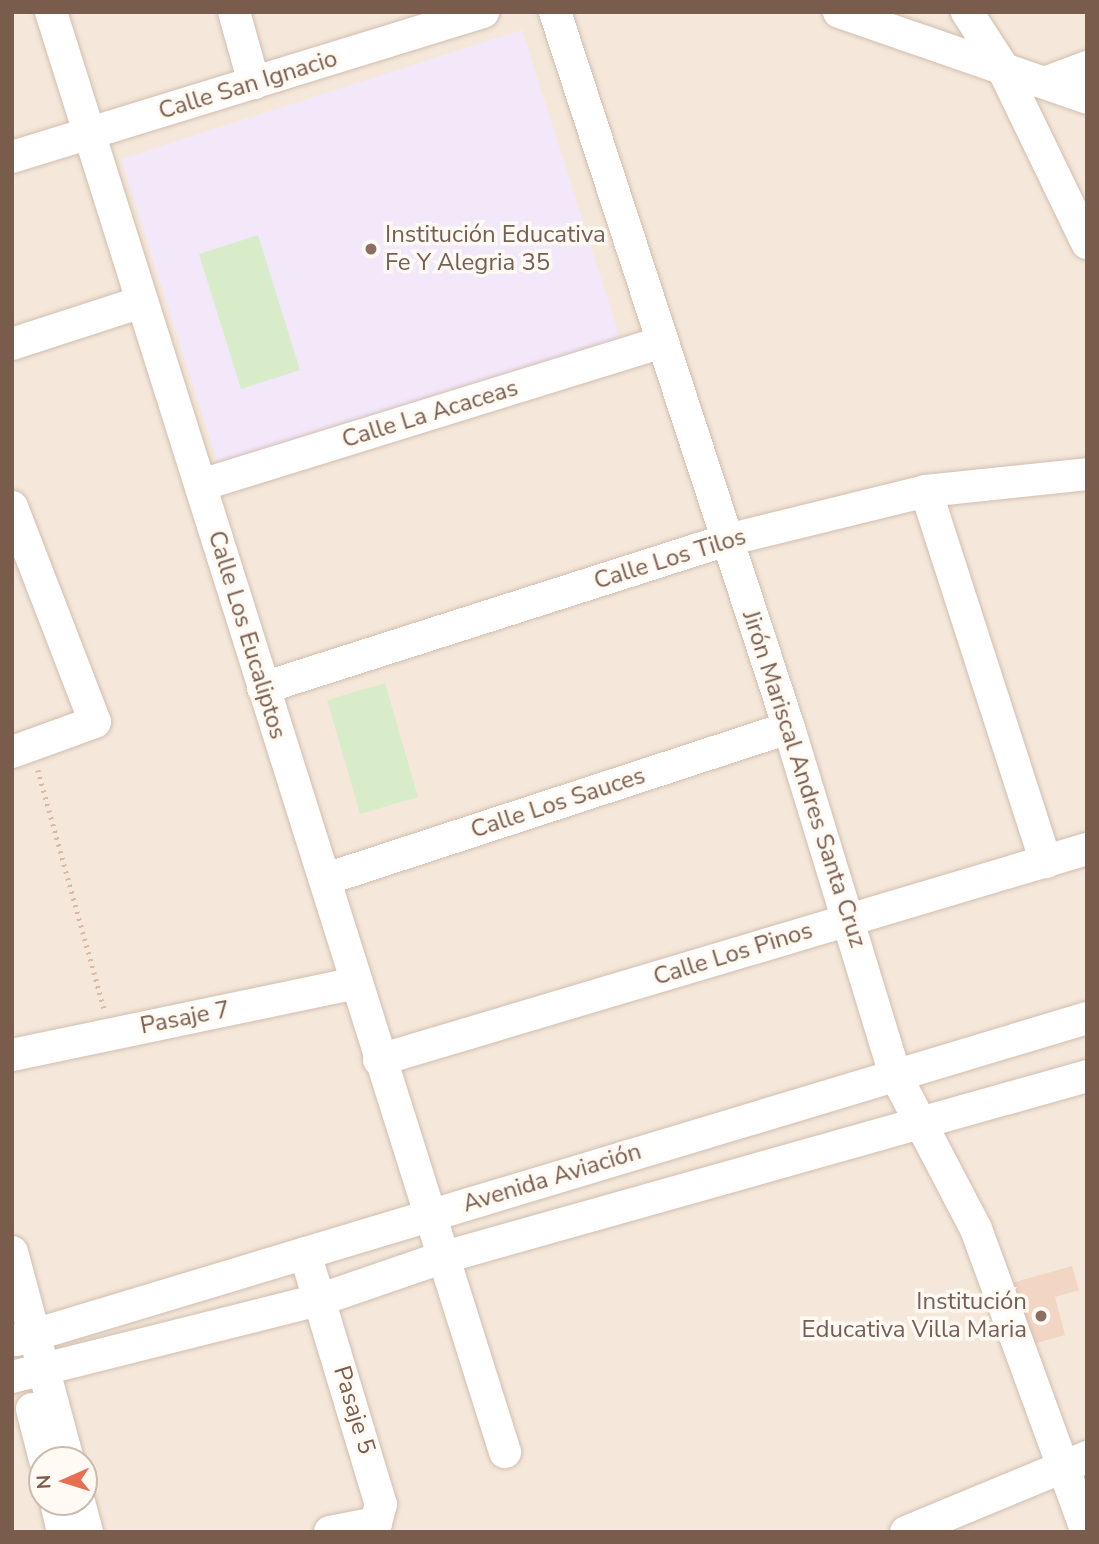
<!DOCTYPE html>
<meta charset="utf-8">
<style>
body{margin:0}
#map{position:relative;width:1099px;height:1544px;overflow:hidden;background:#fdf6ec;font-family:"Nunito Sans",sans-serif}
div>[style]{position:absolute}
.residential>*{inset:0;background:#f5e8da}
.education>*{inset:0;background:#f3e8fa}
.green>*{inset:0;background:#d8ecc9}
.building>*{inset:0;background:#f3d5c3}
.path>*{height:4.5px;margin-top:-2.25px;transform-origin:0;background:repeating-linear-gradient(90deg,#d9b8a5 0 2px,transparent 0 7px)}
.roads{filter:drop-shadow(0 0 2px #d1beb0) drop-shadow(0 0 2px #d1beb0)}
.minor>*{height:32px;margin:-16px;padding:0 16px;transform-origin:16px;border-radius:16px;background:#fff}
.dots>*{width:19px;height:19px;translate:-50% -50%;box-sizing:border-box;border:4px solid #fffaf3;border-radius:50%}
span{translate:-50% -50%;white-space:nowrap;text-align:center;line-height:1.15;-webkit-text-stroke:7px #fffaf3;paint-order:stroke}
.street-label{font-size:24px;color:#7a5c4d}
.education-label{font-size:24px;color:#785e54}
.left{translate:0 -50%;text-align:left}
.right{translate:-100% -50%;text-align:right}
.frame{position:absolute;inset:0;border:14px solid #7a5c4d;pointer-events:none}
.north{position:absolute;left:28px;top:1446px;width:70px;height:70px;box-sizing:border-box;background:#fffaf3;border:2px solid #cabbb1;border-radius:50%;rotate:267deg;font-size:19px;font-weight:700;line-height:28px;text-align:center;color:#7a5c4d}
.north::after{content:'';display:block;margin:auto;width:24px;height:32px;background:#e76f51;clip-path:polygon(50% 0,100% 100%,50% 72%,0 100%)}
</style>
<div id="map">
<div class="residential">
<i style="clip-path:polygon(evenodd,12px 12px,1087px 12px,1087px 1532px,12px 1532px,12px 12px,42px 1460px,84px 1460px,84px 1502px,42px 1502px,42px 1460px)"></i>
</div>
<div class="education">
<i style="clip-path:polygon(522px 30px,620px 338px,219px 467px,121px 159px)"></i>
</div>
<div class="green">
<i style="clip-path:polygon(258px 235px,300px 370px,241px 389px,199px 254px)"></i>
<i style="clip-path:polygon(385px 683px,418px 797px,360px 814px,327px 700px)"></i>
</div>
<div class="building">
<i style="clip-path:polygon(1072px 1266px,1079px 1290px,1055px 1297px,1065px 1335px,1030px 1345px,1012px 1283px)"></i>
</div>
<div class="path">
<i style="left:38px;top:770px;width:247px;rotate:74.5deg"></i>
</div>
<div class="roads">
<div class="minor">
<i style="left:51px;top:12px;width:1510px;rotate:72.5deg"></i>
<i style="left:234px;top:12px;width:74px;rotate:74.3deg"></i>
<i style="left:555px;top:12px;width:753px;rotate:71.9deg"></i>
<i style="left:789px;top:728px;width:362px;rotate:73deg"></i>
<i style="left:895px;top:1074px;width:175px;rotate:62.4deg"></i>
<i style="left:976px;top:1229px;width:323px;rotate:69.9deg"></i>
<i style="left:839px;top:12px;width:262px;rotate:19.1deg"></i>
<i style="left:967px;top:12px;width:61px;rotate:57.1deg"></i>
<i style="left:1000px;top:63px;width:200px;rotate:64.2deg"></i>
<i style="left:1047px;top:82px;width:43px;rotate:-20.6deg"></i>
<i style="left:12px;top:157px;width:493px;rotate:-17.1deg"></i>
<i style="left:12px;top:344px;width:136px;rotate:-18deg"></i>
<i style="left:201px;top:485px;width:480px;rotate:-17.2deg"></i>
<i style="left:926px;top:491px;width:390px;rotate:72.1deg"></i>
<i style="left:12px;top:507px;width:230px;rotate:68.9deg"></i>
<i style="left:95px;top:722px;width:88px;rotate:160.1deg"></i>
<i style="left:263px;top:688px;width:487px;rotate:-17.7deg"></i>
<i style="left:727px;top:540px;width:205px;rotate:-13.8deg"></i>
<i style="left:926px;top:491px;width:162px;rotate:-6deg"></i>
<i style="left:326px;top:879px;width:487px;rotate:-18.1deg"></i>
<i style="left:12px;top:1055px;width:352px;rotate:-11.8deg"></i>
<i style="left:379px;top:1060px;width:739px;rotate:-16.6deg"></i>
<i style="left:12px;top:1252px;width:215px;rotate:74.9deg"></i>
<i style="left:305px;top:1253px;width:262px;rotate:73.2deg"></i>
<i style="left:381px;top:1504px;width:20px;rotate:105deg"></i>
<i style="left:376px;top:1523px;width:47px;rotate:168.9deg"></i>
<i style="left:17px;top:1340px;width:1117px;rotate:-16.75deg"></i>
<i style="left:12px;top:1377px;width:317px;rotate:-14.1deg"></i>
<i style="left:319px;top:1300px;width:129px;rotate:-19deg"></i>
<i style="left:441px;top:1258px;width:671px;rotate:-15.73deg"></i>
<i style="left:32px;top:1409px;width:53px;rotate:75.7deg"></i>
<i style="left:56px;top:1502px;width:31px;rotate:77deg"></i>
<i style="left:79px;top:1502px;width:31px;rotate:75deg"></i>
<i style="left:906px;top:1532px;width:196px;rotate:-22.5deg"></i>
</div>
</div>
<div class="dots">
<i style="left:371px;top:249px;background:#8d6e63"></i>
<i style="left:1041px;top:1316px;background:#8d6e63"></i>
</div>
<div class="street-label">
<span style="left:248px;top:85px;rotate:-17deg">Calle San Ignacio</span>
<span style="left:430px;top:414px;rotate:-17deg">Calle La Acaceas</span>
<span style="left:670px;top:559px;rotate:-17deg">Calle Los Tilos</span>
<span style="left:247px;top:635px;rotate:73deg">Calle Los Eucaliptos</span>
<span style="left:804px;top:779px;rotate:72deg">Jirón Mariscal Andres Santa Cruz</span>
<span style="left:558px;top:803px;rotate:-18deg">Calle Los Sauces</span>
<span style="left:733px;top:954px;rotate:-17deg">Calle Los Pinos</span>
<span style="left:185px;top:1018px;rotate:-11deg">Pasaje 7</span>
<span style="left:552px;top:1178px;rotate:-17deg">Avenida Aviación</span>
<span style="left:354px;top:1410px;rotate:73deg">Pasaje 5</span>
</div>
<div class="education-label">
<span class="left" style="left:385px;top:249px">Institución Educativa<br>Fe Y Alegria 35</span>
<span class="right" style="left:1027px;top:1316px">Institución<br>Educativa Villa Maria</span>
</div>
<div class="frame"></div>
<div class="north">N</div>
</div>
